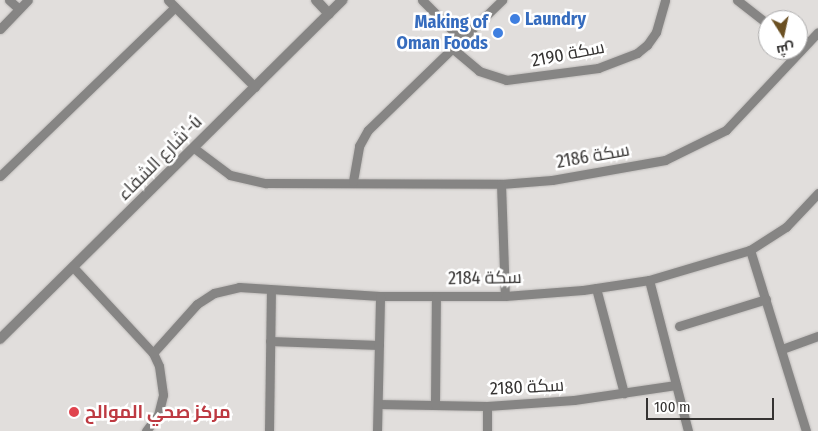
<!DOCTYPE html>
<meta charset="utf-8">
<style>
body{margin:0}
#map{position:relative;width:818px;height:431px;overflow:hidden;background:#e1dedc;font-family:"Fira Sans Condensed",Cairo,sans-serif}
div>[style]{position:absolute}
.roads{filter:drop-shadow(0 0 1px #bfbcba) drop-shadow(0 0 1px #bfbcba)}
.minor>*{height:9px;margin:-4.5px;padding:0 4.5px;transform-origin:4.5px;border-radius:4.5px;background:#868584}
.tertiary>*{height:10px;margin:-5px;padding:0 5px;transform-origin:5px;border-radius:5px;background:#868584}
.dots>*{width:14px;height:14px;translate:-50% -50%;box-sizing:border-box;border:2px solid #fff;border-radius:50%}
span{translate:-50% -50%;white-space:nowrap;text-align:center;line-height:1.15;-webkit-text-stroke:5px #fff;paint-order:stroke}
.shop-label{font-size:18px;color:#366cbe;font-weight:700}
.left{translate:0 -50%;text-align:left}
.right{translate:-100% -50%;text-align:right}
.street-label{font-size:18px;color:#353332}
.health-label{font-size:18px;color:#be3a42;font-weight:700}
.north{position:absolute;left:758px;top:10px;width:50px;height:50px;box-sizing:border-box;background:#fff;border:1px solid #aeadad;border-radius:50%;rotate:170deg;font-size:14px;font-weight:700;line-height:20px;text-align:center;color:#353332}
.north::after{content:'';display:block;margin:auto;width:18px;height:22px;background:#6b5022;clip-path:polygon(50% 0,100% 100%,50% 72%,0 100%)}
.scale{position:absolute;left:646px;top:398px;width:128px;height:22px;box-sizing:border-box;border:2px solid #353332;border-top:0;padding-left:6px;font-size:15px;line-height:18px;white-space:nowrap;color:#353332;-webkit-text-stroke:4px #fff;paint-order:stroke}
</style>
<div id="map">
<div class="roads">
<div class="minor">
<i style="left:9px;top:0;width:13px;rotate:42deg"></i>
<i style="left:168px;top:0;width:123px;rotate:45deg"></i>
<i style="left:422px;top:0;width:55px;rotate:45deg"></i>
<i style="left:737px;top:0;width:39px;rotate:38deg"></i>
<i style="left:0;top:29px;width:40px;rotate:-46deg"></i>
<i style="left:452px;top:48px;width:35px;rotate:40deg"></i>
<i style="left:479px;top:71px;width:28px;rotate:18deg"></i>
<i style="left:506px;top:80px;width:93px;rotate:-7.4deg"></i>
<i style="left:598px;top:68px;width:42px;rotate:-21deg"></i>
<i style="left:637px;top:53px;width:13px;rotate:-39deg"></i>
<i style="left:647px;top:45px;width:16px;rotate:-55deg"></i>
<i style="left:656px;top:32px;width:33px;rotate:-74deg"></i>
<i style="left:194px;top:148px;width:45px;rotate:36.9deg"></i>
<i style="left:230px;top:175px;width:37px;rotate:13deg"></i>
<i style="left:266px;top:183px;width:235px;rotate:0.2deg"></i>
<i style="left:501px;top:184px;width:51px;rotate:-4.5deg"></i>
<i style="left:552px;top:180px;width:115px;rotate:-10deg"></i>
<i style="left:665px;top:160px;width:68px;rotate:-26.2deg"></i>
<i style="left:726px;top:130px;width:134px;rotate:-46.8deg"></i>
<i style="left:0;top:176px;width:243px;rotate:-44deg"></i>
<i style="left:353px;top:181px;width:36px;rotate:-80deg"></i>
<i style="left:359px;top:146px;width:18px;rotate:-61deg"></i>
<i style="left:368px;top:130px;width:187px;rotate:-44.1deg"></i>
<i style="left:501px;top:184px;width:112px;rotate:88deg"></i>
<i style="left:750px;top:250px;width:189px;rotate:72.8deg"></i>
<i style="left:73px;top:267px;width:117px;rotate:47.1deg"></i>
<i style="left:153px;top:353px;width:14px;rotate:65deg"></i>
<i style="left:159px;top:366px;width:29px;rotate:82deg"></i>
<i style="left:163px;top:395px;width:21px;rotate:104deg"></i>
<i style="left:158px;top:415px;width:20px;rotate:127deg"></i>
<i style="left:649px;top:280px;width:156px;rotate:75.5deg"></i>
<i style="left:596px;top:288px;width:109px;rotate:75.1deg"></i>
<i style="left:679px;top:326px;width:91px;rotate:-17.2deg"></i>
<i style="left:270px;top:341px;width:109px;rotate:2.1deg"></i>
<i style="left:782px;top:349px;width:38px;rotate:-20deg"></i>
<i style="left:153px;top:353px;width:66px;rotate:-48.1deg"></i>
<i style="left:197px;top:304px;width:20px;rotate:-33deg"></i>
<i style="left:214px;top:293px;width:26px;rotate:-13deg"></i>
<i style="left:239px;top:287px;width:141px;rotate:3.7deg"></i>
<i style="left:380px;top:296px;width:125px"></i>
<i style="left:505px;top:296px;width:78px;rotate:-4.4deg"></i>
<i style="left:583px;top:290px;width:67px;rotate:-8.6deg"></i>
<i style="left:649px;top:280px;width:105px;rotate:-16.5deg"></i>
<i style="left:750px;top:250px;width:43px;rotate:-32.6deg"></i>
<i style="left:786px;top:227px;width:47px;rotate:-46.7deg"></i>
<i style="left:378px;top:404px;width:109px;rotate:1.1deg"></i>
<i style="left:487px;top:406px;width:87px;rotate:-3.9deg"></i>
<i style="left:574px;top:400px;width:103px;rotate:-8.4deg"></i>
<i style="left:435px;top:404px;width:108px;rotate:-89.5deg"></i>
<i style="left:269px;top:431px;width:139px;rotate:-89.2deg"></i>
<i style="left:377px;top:431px;width:135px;rotate:-88.7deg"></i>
<i style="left:487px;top:431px;width:25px;rotate:-90deg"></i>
</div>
<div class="tertiary">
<i style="left:316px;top:0;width:19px;rotate:47deg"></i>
<i style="left:0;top:339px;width:482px;rotate:-44.7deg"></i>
</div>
</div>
<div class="dots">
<i style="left:515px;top:19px;background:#3f7fe0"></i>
<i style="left:498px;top:33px;background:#3f7fe0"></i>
<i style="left:74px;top:412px;background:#e0444e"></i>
</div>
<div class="shop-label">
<span class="left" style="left:525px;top:19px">Laundry</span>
<span class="right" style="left:488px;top:33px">Making of<br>Oman Foods</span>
</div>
<div class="street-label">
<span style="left:568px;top:54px;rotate:-11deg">سكة 2190</span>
<span style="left:593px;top:156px;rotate:-10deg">سكة 2186</span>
<span style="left:160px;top:158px;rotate:-45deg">شارع الشفاء'-ú</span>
<span style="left:485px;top:278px;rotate:-1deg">سكة 2184</span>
<span style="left:527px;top:387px;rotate:-3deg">سكة 2180</span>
</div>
<div class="health-label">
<span class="left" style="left:85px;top:412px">مركز صحي الموالح</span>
</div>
<div class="north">ش</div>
<div class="scale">100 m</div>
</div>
